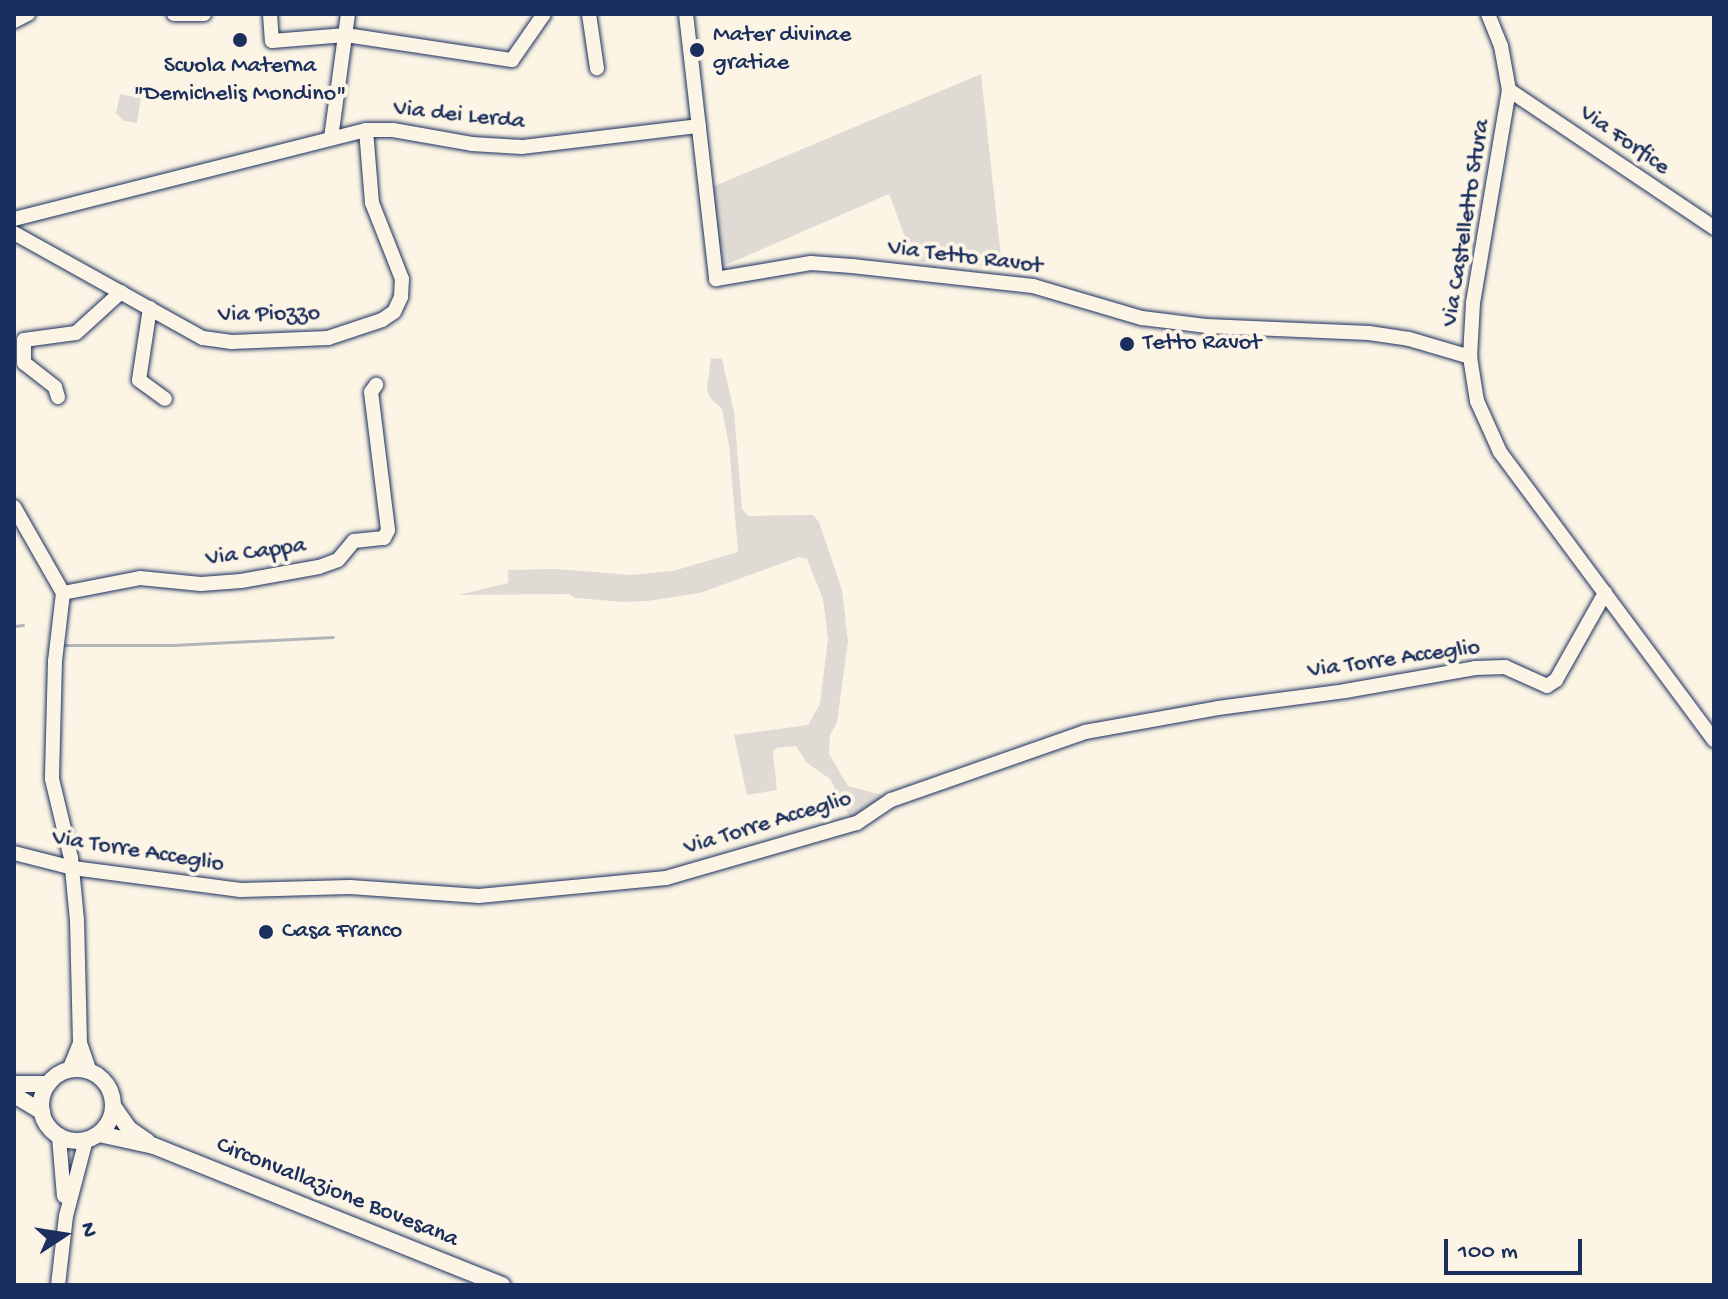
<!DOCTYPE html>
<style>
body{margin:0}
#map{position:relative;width:1728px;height:1299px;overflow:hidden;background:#fcf5e5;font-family:"Gochi Hand",sans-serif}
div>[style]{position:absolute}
.green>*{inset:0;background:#dfdbd4}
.stream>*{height:3px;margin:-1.5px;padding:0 1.5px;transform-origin:1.5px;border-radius:1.5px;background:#b2b4b8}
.roads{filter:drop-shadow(0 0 2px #1b2f5e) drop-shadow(0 0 2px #1b2f5e)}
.minor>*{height:14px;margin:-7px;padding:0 7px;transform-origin:7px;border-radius:7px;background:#fcf5e5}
.major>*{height:16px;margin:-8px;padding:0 8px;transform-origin:8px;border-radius:8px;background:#fcf5e5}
.major>.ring{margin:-8px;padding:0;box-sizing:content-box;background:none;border:16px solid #fcf5e5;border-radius:50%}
.dots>*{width:22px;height:22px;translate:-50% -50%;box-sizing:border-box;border:4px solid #fcf5e5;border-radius:50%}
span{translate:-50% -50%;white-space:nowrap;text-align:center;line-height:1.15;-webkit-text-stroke:8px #fcf5e5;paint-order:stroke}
.poi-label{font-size:24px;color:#1b2f5e}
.left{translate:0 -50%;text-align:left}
.street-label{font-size:24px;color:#1b2f5e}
.frame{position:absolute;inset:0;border:16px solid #1b2f5e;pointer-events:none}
.north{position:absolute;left:24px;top:1195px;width:80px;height:80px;-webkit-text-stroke:6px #fcf5e5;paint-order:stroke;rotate:78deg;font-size:22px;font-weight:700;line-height:32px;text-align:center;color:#1b2f5e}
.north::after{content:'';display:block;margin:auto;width:28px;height:36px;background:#1b2f5e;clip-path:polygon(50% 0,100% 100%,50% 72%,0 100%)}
.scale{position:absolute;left:1444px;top:1239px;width:138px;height:36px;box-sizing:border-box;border:4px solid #1b2f5e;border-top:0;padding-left:10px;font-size:24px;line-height:28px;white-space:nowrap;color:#1b2f5e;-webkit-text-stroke:6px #fcf5e5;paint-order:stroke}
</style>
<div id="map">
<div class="green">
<i style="clip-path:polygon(981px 74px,1002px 267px,914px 261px,889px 194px,721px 267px,712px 187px)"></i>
<i style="clip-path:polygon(120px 94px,141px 98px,137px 123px,124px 121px,116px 113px)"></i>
<i style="clip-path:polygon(711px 358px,722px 359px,734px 412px,742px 509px,748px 516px,813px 515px,819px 522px,842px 590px,848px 641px,837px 723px,830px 735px,829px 754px,848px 786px,890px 797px,852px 821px,830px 779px,807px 763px,796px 746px,776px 748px,773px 752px,777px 790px,747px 795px,734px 735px,808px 725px,820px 704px,828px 639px,823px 599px,807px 559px,799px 557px,700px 593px,647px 601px,624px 602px,576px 598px,569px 594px,458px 595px,508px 583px,508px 570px,555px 569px,631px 575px,673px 571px,738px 552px,729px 445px,722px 409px,710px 398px,707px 389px)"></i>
</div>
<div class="stream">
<i style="left:14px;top:626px;width:9px;rotate:-6deg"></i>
<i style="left:64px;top:645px;width:109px"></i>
<i style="left:173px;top:645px;width:160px;rotate:-2.9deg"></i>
</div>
<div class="roads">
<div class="minor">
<i style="left:174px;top:14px;width:30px"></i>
<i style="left:270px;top:14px;width:27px;rotate:86deg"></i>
<i style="left:272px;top:41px;width:74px;rotate:-4.6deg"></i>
<i style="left:346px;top:35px;width:168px;rotate:8.6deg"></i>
<i style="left:512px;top:60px;width:56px;rotate:-55.2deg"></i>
<i style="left:589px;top:14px;width:55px;rotate:81.6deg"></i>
<i style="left:686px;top:14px;width:267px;rotate:83.5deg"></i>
<i style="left:716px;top:279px;width:96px;rotate:-9.6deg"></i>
<i style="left:811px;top:263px;width:41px;rotate:4.2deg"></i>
<i style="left:852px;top:266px;width:182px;rotate:6.3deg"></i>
<i style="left:1033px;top:286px;width:114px;rotate:16.4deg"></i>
<i style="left:1142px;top:318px;width:64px;rotate:7.1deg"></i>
<i style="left:1206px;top:326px;width:163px;rotate:2.5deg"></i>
<i style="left:1369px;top:333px;width:40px;rotate:8.5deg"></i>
<i style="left:1409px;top:339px;width:64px;rotate:16.4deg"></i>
<i style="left:1488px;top:14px;width:35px;rotate:68deg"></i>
<i style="left:1501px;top:46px;width:45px;rotate:79.7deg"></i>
<i style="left:1509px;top:90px;width:216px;rotate:99.6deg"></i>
<i style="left:1473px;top:303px;width:54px;rotate:93.2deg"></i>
<i style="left:1470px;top:357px;width:45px;rotate:81deg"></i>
<i style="left:1477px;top:401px;width:56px;rotate:65.7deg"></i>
<i style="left:1500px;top:452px;width:359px;rotate:53.4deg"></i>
<i style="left:14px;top:21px;width:16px;rotate:-27deg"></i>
<i style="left:1509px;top:90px;width:247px;rotate:33.9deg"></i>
<i style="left:331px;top:138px;width:125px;rotate:-82.2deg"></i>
<i style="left:14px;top:219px;width:363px;rotate:-14.2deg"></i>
<i style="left:366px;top:130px;width:27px"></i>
<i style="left:393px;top:130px;width:80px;rotate:10deg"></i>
<i style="left:472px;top:144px;width:50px;rotate:3.4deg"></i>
<i style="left:522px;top:147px;width:178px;rotate:-6.8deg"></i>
<i style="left:14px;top:233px;width:216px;rotate:29.1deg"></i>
<i style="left:203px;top:338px;width:29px;rotate:8deg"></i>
<i style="left:232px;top:342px;width:96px;rotate:-2.4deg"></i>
<i style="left:328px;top:338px;width:57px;rotate:-18.4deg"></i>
<i style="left:382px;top:320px;width:14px;rotate:-34deg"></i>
<i style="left:394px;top:312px;width:17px;rotate:-65deg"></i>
<i style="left:401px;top:297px;width:18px;rotate:-87deg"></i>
<i style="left:402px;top:279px;width:82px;rotate:-111.5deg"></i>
<i style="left:372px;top:203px;width:73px;rotate:-94.7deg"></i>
<i style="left:150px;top:308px;width:73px;rotate:98.7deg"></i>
<i style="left:139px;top:380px;width:32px;rotate:36deg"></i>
<i style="left:58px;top:397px;width:10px;rotate:-107deg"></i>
<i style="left:55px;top:387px;width:39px;rotate:-142deg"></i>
<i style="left:24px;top:363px;width:23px;rotate:-90deg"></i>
<i style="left:24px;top:340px;width:52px;rotate:-7.7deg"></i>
<i style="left:76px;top:333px;width:61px;rotate:-42.3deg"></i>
<i style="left:14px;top:507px;width:99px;rotate:60.3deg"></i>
<i style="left:63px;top:593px;width:68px;rotate:96.7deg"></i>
<i style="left:55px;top:661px;width:118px;rotate:91.5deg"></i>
<i style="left:52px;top:779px;width:81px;rotate:76.5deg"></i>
<i style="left:71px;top:858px;width:62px;rotate:84.5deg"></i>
<i style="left:77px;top:920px;width:123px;rotate:88.6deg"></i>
<i style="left:80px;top:1043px;width:29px;rotate:112deg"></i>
<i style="left:63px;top:593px;width:78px;rotate:-11deg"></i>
<i style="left:140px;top:578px;width:61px;rotate:5.6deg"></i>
<i style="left:201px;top:584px;width:40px;rotate:-4.3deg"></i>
<i style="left:241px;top:581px;width:79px;rotate:-10.2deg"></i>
<i style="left:319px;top:567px;width:20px;rotate:-20deg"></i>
<i style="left:338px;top:560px;width:25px;rotate:-50deg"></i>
<i style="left:354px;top:541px;width:30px;rotate:-6deg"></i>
<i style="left:384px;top:538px;width:9px;rotate:-63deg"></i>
<i style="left:388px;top:530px;width:139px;rotate:-97deg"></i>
<i style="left:371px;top:392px;width:9px;rotate:-54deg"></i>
<i style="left:14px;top:853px;width:61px;rotate:14.3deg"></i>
<i style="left:73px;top:868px;width:169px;rotate:7.5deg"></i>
<i style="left:241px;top:890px;width:109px;rotate:-1.6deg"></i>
<i style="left:350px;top:887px;width:129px;rotate:4deg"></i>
<i style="left:479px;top:896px;width:188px;rotate:-5.5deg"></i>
<i style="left:666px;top:878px;width:199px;rotate:-16.1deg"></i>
<i style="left:857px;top:823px;width:41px;rotate:-34.1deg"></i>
<i style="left:891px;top:800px;width:206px;rotate:-19.3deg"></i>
<i style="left:1085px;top:732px;width:135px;rotate:-10.2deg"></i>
<i style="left:1218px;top:708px;width:128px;rotate:-7.6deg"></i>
<i style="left:1345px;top:691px;width:132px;rotate:-10deg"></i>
<i style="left:1475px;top:668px;width:30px;rotate:-2deg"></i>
<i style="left:1505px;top:667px;width:46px;rotate:24.3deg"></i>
<i style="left:1547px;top:686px;width:11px;rotate:-34deg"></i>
<i style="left:1556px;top:680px;width:100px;rotate:-60.6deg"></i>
<i style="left:80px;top:1043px;width:31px;rotate:71deg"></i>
<i style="left:59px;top:1137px;width:59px;rotate:85.2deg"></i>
<i style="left:58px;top:1285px;width:69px;rotate:-83.4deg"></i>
<i style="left:66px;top:1216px;width:79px;rotate:-75.3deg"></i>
</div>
<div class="major">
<i class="ring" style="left:41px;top:1069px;width:56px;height:56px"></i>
<i style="left:14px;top:1084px;width:34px"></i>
<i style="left:14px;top:1095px;width:33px;rotate:31deg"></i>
<i style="left:113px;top:1106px;width:28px;rotate:55deg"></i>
<i style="left:129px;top:1129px;width:22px;rotate:34deg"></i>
<i style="left:99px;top:1134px;width:56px;rotate:12.3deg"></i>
<i style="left:154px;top:1146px;width:375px;rotate:21.8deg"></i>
</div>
</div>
<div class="dots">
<i style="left:240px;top:40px;background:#1b2f5e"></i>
<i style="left:697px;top:50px;background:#1b2f5e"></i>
<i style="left:1127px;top:344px;background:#1b2f5e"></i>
<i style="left:266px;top:932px;background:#1b2f5e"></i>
</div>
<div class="poi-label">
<span class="left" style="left:713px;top:50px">Mater divinae<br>gratiae</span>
<span style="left:240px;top:81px">Scuola Materna<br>"Demichelis Mondino"</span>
<span class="left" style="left:1143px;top:344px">Tetto Ravot</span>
<span class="left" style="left:282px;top:932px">Casa Franco</span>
</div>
<div class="street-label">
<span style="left:459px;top:116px;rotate:6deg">Via dei Lerda</span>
<span style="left:1624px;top:141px;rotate:35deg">Via Forfice</span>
<span style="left:1467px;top:223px;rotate:-81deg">Via Castelletto Stura</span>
<span style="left:965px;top:258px;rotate:7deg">Via Tetto Ravot</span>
<span style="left:269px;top:315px;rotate:-1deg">Via Piozzo</span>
<span style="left:256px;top:553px;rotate:-8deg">Via Cappa</span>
<span style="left:1394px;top:660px;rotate:-8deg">Via Torre Acceglio</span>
<span style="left:768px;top:824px;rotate:-17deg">Via Torre Acceglio</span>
<span style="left:138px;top:852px;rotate:9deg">Via Torre Acceglio</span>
<span style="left:337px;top:1193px;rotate:22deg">Circonvallazione Bovesana</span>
</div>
<div class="frame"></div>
<div class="north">N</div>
<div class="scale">100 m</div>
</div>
